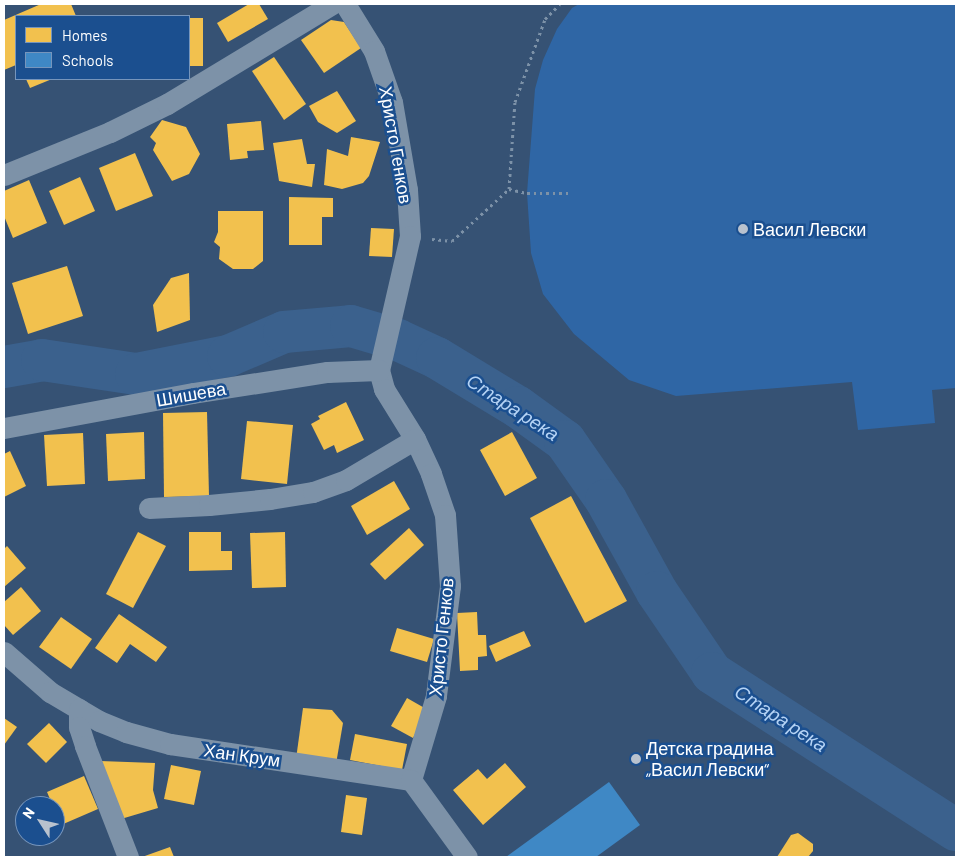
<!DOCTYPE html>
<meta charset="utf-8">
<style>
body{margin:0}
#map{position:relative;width:960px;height:861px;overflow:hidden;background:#365274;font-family:Barlow,sans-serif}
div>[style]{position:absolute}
.green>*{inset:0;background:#2f66a5}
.homes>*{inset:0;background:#f2c14e}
.schools>*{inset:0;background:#3f88c5}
.river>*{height:42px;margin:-21px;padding:0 21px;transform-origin:21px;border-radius:21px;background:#3b618d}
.path>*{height:3px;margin-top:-1.5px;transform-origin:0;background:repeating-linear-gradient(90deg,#7d92a8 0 2.5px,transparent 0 6.5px)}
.street>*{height:21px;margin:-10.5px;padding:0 10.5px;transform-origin:10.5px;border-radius:10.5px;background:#7d92a8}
.dots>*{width:14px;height:14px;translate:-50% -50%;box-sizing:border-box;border:2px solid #1b4f8f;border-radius:50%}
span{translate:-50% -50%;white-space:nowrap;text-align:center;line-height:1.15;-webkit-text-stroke:5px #1b4f8f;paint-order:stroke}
.street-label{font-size:18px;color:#fff}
.poi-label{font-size:18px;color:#fff}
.left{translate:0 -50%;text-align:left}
.water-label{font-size:19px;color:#b5d3f5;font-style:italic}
.frame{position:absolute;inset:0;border:5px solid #fff;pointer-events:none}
.legend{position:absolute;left:15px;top:15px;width:175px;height:65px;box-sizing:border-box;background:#1b4f8f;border:1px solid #7695bc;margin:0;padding:6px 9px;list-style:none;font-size:15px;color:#fff}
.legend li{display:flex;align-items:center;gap:10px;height:25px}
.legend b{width:25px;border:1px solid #7695bc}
.north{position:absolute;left:15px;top:796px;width:50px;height:50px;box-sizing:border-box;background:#1b4f8f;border:1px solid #7695bc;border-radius:50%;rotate:305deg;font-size:14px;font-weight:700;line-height:20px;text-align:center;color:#fff}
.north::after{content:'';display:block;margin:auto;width:18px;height:22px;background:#b9c2ce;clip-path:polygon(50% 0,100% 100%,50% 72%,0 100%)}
</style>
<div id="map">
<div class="green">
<i style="clip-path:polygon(579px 4px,956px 4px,956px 388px,932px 390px,935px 423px,858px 430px,852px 382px,676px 396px,629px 380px,574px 334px,543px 294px,531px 253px,527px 193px,535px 89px,543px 60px,557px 29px,572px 8px)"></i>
</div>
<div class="homes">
<i style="clip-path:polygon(41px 4px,71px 4px,76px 16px,16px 16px,16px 65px,4px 70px,4px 20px)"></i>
<i style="clip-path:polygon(249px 4px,259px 4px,268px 19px,228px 42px,217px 23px)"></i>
<i style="clip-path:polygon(189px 18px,203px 18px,203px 66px,189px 66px)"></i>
<i style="clip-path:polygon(331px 20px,344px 22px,361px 48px,324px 73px,301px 40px)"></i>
<i style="clip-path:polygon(274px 57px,306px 104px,284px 120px,252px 71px)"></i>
<i style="clip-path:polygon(26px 79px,52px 79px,30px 88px)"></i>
<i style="clip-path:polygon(337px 91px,356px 121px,337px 133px,318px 122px,309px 106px)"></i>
<i style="clip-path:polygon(162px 120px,186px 127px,200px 154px,189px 174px,172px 181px,153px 150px,156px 143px,150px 137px)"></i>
<i style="clip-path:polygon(261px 121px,264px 150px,247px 151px,248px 158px,230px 160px,227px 124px)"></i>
<i style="clip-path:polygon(351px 137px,380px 142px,369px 176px,363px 183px,342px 189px,324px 185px,327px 149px,348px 156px)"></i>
<i style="clip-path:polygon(302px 139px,307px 164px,315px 164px,312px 187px,279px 181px,273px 143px)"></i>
<i style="clip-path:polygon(135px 153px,153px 196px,116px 211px,99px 168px)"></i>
<i style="clip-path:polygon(80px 177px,95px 211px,64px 225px,49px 191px)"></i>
<i style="clip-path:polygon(29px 180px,47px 223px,13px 238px,4px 216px,4px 191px)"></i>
<i style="clip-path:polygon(289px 197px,333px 198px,333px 217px,322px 217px,322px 245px,289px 245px)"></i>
<i style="clip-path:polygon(218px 211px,263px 211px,263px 261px,253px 269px,233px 269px,219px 259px,220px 247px,214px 242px,218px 232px)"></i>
<i style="clip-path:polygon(371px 228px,394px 229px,392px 257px,369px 256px)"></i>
<i style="clip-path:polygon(67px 266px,83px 316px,28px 334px,12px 283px)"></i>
<i style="clip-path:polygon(189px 273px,190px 320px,157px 332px,153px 305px,171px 278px)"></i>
<i style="clip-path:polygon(346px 402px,364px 440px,337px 453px,334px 445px,324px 450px,311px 424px,320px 419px,318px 416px)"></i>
<i style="clip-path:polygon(207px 412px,209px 496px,164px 497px,163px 413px)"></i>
<i style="clip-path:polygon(247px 421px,293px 425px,287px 484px,241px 479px)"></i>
<i style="clip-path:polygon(144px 432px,145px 479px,108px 481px,106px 434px)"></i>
<i style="clip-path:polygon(512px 432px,537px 478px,505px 496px,480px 450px)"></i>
<i style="clip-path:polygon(83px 433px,85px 484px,47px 486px,44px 435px)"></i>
<i style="clip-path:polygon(10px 451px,26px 486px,4px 497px,4px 454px)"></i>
<i style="clip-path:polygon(394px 481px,410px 509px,367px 535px,351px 506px)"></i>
<i style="clip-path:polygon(571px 496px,627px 601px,585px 623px,530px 518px)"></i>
<i style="clip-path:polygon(409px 528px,424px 545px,385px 580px,370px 564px)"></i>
<i style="clip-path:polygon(138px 532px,166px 546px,133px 608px,106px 594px)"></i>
<i style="clip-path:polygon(189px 532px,221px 532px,221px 551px,232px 551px,232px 570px,189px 571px)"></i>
<i style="clip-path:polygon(285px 532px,286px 587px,252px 588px,250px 533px)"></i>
<i style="clip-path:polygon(7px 546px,26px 568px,4px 587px,4px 549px)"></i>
<i style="clip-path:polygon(21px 587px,41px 611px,13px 635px,4px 625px,4px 602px)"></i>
<i style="clip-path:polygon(477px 612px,478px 635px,486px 635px,487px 656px,478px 657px,478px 670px,460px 671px,457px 613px)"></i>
<i style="clip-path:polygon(119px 614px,167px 647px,156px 662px,130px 644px,117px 663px,95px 648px)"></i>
<i style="clip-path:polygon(61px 617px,92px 639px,71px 669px,39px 647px)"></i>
<i style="clip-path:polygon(397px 628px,434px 639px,427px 662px,390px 651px)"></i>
<i style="clip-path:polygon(524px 631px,531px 646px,496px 662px,489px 646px)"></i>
<i style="clip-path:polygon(407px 698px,428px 710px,413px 738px,391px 726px)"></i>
<i style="clip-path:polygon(303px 708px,332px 710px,343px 723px,336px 764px,296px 759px)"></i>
<i style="clip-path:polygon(4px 718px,17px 727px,4px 745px)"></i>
<i style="clip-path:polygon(49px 723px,67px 742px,46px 763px,27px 744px)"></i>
<i style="clip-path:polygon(355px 734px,407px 744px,402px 770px,350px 760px)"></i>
<i style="clip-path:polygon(100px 761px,155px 763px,153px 790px,158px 808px,121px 819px)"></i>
<i style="clip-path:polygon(505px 763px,526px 787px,483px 825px,453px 790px,478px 769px,487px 779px)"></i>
<i style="clip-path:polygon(171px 765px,201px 771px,194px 805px,164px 799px)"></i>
<i style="clip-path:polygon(84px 776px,98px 809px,61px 825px,47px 792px)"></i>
<i style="clip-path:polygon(346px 795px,367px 798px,362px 835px,341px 832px)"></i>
<i style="clip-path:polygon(798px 833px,813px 844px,813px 851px,808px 857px,777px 857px,791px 835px)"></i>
<i style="clip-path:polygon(170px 847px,174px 857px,142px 857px)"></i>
</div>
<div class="schools">
<i style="clip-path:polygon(609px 782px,640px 825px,596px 857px,506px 857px)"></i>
</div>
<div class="river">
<i style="left:4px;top:367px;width:39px;rotate:-10deg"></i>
<i style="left:42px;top:360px;width:95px;rotate:8.5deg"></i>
<i style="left:136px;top:374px;width:94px;rotate:-11.1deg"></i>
<i style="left:228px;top:356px;width:61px;rotate:-23.2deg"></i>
<i style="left:284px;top:332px;width:67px;rotate:-5.1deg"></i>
<i style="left:351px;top:326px;width:49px;rotate:16.6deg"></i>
<i style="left:398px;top:340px;width:43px;rotate:24.8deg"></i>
<i style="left:437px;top:358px;width:95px;rotate:31.2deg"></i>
<i style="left:518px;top:407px;width:58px;rotate:35.9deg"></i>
<i style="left:565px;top:441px;width:72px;rotate:55.2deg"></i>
<i style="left:606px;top:500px;width:105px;rotate:61deg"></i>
<i style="left:657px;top:592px;width:98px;rotate:55.8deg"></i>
<i style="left:712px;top:673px;width:290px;rotate:32.8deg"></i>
</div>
<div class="path">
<i style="left:509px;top:189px;width:18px;rotate:13deg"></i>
<i style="left:527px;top:193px;width:41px"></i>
<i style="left:432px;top:239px;width:20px;rotate:6deg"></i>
<i style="left:452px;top:241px;width:77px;rotate:-42.4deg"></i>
<i style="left:509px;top:189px;width:87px;rotate:-86.1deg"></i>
<i style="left:515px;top:102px;width:88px;rotate:-70.1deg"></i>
<i style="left:545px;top:19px;width:21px;rotate:-45deg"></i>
</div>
<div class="street">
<i style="left:345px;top:4px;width:55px;rotate:58.3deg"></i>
<i style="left:374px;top:51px;width:54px;rotate:70.6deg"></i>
<i style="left:392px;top:102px;width:89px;rotate:80.3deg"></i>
<i style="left:407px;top:190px;width:46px;rotate:86.3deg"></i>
<i style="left:410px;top:236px;width:138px;rotate:103deg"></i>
<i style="left:379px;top:370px;width:20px;rotate:75deg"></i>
<i style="left:384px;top:389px;width:59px;rotate:58.2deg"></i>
<i style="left:415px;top:439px;width:38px;rotate:65deg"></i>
<i style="left:431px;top:474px;width:43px;rotate:71.1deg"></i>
<i style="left:445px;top:515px;width:71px;rotate:86deg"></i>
<i style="left:450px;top:586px;width:111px;rotate:97.3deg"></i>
<i style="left:436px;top:696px;width:88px;rotate:106.6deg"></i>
<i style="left:4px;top:175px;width:114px;rotate:-22.1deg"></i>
<i style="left:110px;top:132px;width:64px;rotate:-26.2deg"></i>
<i style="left:167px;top:104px;width:193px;rotate:-31.2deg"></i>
<i style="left:4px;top:428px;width:192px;rotate:-10.5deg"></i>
<i style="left:193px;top:393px;width:136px;rotate:-8.9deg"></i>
<i style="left:327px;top:372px;width:52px;rotate:-2.2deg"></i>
<i style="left:149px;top:508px;width:60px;rotate:-2.9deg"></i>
<i style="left:209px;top:505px;width:61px;rotate:-5.6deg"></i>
<i style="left:270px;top:499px;width:44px;rotate:-9.2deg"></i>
<i style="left:313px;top:492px;width:35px;rotate:-20deg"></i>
<i style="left:346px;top:480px;width:80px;rotate:-30.7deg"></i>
<i style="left:4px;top:652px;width:61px;rotate:41deg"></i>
<i style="left:50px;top:692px;width:57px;rotate:30.6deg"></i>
<i style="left:99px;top:721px;width:29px;rotate:22deg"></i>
<i style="left:126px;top:732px;width:46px;rotate:15.3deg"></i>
<i style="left:170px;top:744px;width:244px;rotate:8.5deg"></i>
<i style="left:411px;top:780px;width:95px;rotate:54deg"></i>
<i style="left:79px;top:709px;width:18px;rotate:90deg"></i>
<i style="left:79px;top:727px;width:20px;rotate:72deg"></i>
<i style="left:85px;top:746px;width:119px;rotate:68.8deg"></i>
</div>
<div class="dots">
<i style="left:743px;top:229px;background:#b9c2ce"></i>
<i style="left:636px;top:759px;background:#b9c2ce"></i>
</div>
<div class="street-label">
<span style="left:396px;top:145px;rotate:80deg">Христо Генков</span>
<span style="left:191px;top:394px;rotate:-10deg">Шишева</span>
<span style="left:441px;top:637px;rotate:-84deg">Христо Генков</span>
<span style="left:242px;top:755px;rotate:8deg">Хан Крум</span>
</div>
<div class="poi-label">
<span class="left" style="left:753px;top:229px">Васил Левски</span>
<span class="left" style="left:646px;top:759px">Детска градина<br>„Васил Левски“</span>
</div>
<div class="water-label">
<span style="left:513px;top:407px;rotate:33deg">Стара река</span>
<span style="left:781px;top:718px;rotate:33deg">Стара река</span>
</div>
<div class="frame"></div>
<ul class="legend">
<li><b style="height:14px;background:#f2c14e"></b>Homes</li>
<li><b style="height:14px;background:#3f88c5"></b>Schools</li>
</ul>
<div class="north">N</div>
</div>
